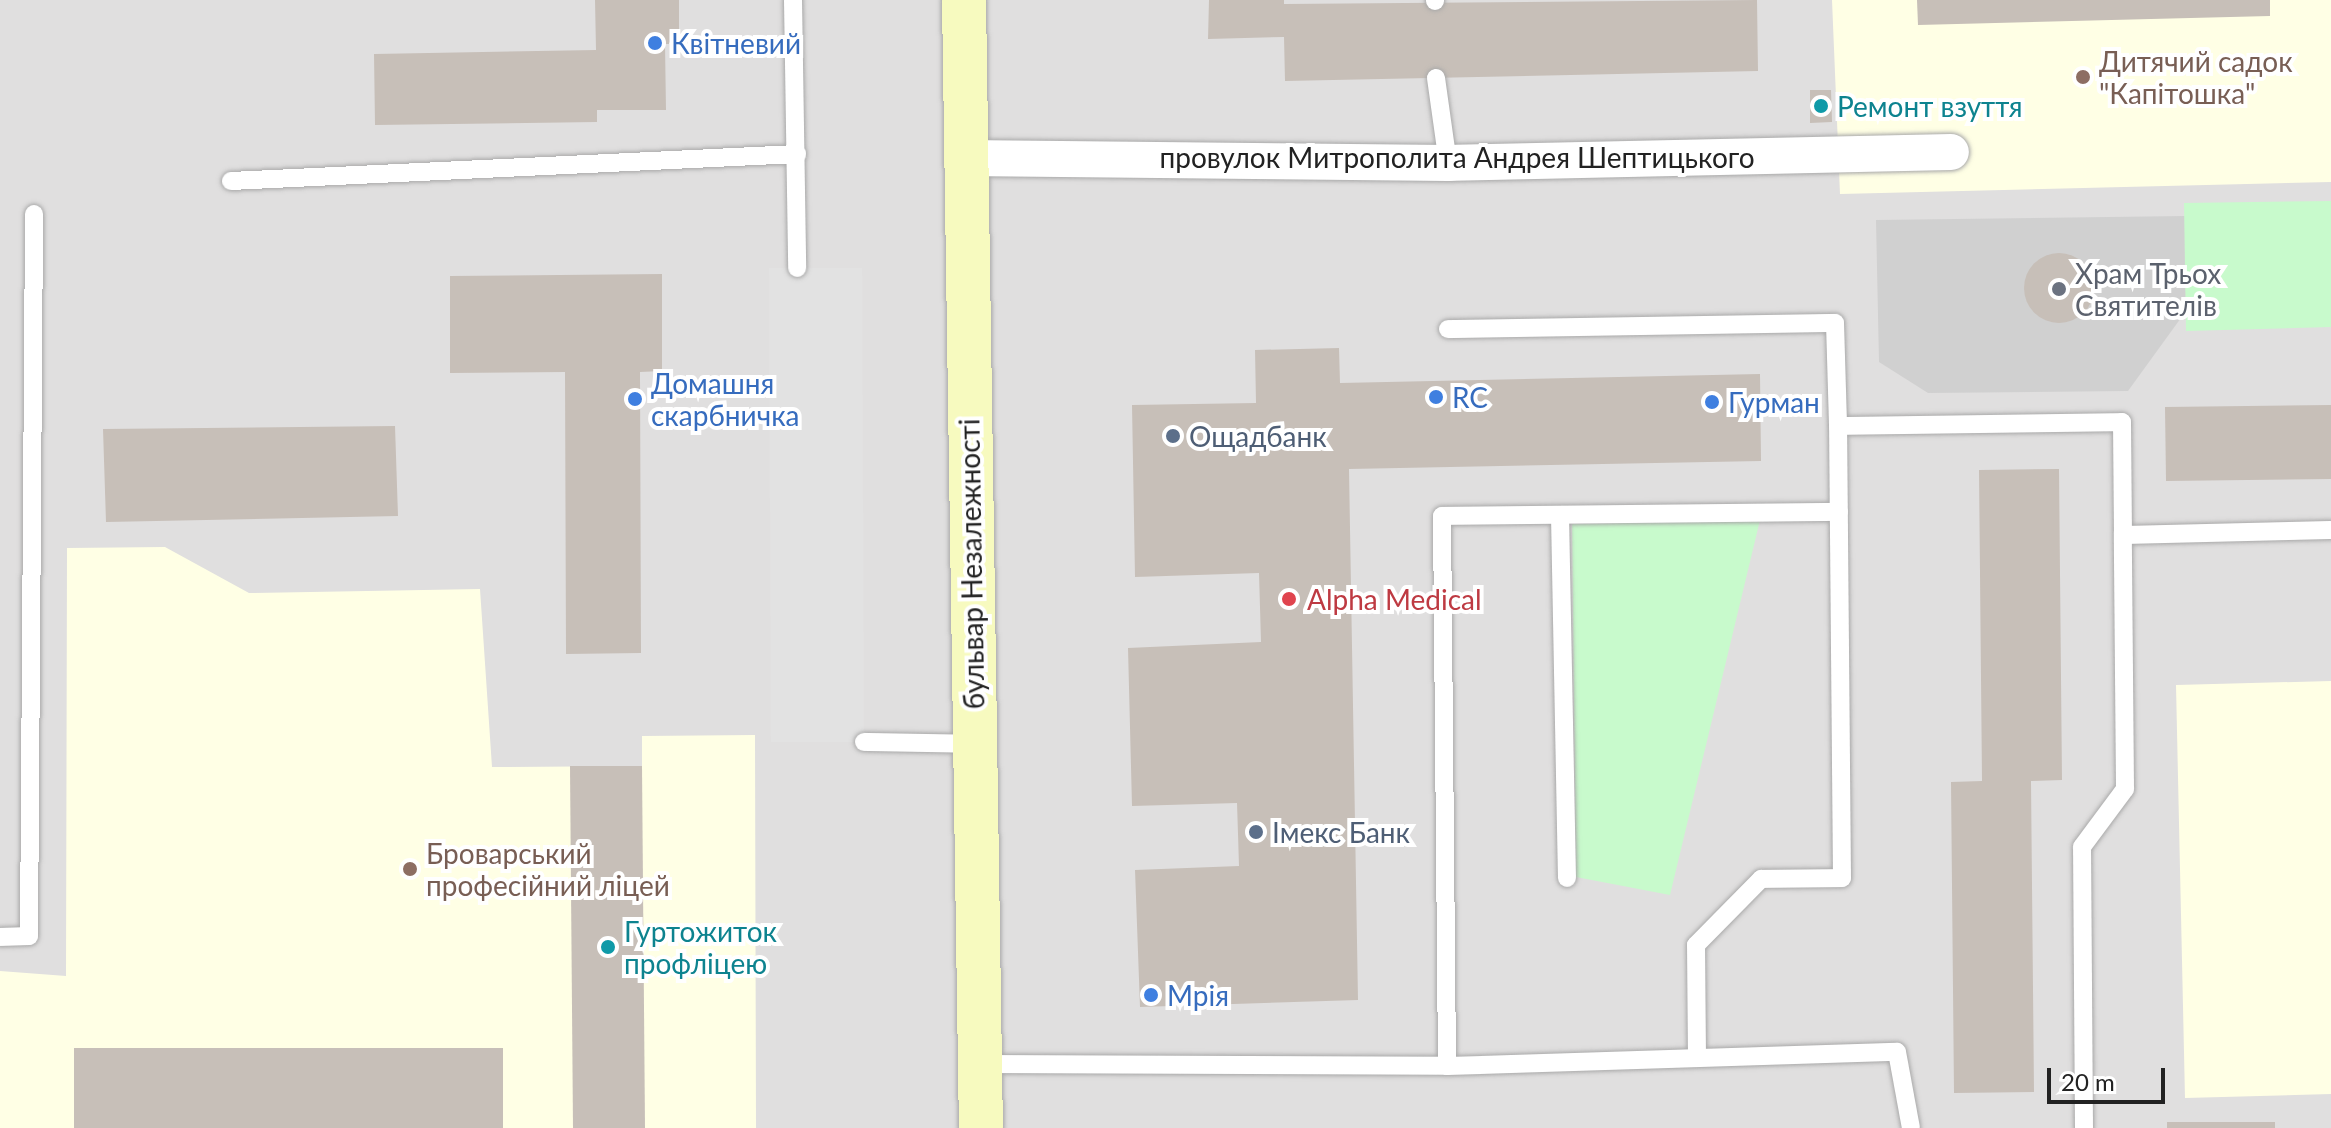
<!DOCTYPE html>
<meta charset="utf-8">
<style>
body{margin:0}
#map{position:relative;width:2331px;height:1128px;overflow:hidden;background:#f2efe9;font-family:Lato,sans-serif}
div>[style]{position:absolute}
.residential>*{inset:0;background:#e0dfdf}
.education>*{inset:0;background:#ffffe5}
.religious>*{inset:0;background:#d0d0d0}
.park>*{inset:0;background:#c8facc}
.parking>*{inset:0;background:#e2e2e2}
.building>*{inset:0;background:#c7bfb8}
.round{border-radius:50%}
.roads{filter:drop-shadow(0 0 2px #a9a9a9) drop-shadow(0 0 2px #a9a9a9)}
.service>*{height:18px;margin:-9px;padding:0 9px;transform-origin:9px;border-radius:9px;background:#fff}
.minor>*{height:36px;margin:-18px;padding:0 18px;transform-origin:18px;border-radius:18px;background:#fff}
.secondary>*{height:44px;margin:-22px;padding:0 22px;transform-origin:22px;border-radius:22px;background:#f7fabf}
.dots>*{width:22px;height:22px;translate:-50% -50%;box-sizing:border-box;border:4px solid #fff;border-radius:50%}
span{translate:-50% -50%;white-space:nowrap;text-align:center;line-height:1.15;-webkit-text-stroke:8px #fff;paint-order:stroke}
.shop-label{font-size:28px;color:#366cbe}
.left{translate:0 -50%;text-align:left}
.education-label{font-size:28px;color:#785e54}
.culture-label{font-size:28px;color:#0d838f}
.street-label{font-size:28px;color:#222}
.worship-label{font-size:28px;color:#5b616d}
.service-label{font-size:28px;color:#4e5e75}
.health-label{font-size:28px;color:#be3a42}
.scale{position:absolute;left:2047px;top:1068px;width:118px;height:36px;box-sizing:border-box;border:4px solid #222;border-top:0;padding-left:10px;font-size:24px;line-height:28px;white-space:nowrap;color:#222;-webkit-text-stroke:6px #fff;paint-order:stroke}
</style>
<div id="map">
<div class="residential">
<i style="clip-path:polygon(0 0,2331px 0,2331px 1128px,0 1128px)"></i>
</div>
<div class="education">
<i style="clip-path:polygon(1832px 0,2331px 0,2331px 182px,1840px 194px)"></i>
<i style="clip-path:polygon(165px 547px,249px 593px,480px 589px,492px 767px,642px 766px,642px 736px,755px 735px,756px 1128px,0 1128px,0 971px,66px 976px,67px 548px)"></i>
<i style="clip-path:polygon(2331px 681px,2331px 1094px,2185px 1098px,2176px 685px)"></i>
</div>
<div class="religious">
<i style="clip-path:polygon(2185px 216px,2186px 311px,2128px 391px,1928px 393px,1879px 362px,1876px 220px)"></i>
</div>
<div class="park">
<i style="clip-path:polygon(2331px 201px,2331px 327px,2186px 331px,2184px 203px)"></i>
<i style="clip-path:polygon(1760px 520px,1670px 895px,1576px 877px,1572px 524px)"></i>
</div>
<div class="parking">
<i style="clip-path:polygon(769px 268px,862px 268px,864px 742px,771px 742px)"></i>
</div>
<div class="building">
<i style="clip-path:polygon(595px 0,679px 0,679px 44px,665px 44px,666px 110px,597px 110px,597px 122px,375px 125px,374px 54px,596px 50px)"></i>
<i style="clip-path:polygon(1209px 0,1284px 0,1284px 4px,1757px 0,1758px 71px,1285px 81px,1284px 37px,1208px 39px)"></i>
<i style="clip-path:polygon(1917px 0,2270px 0,2270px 16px,1918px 25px)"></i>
<i style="clip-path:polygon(1810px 90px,1831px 90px,1832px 122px,1810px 123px)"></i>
<i class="round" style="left:2024px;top:253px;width:70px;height:70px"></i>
<i style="clip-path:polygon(662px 274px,662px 371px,640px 372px,641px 653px,566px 654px,565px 372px,450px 373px,450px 276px)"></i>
<i style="clip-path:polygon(1339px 348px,1340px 383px,1760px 374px,1761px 461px,1349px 469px,1358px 1000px,1140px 1007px,1135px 870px,1239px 866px,1238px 834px,1237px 803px,1132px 806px,1128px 648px,1261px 642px,1259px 573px,1135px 577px,1132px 405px,1256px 403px,1255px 350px)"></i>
<i style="clip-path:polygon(2331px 405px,2331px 479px,2166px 481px,2165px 407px)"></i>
<i style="clip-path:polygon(395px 426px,398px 516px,106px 522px,103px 429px)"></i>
<i style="clip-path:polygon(2059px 469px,2062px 780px,2031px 781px,2034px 1092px,1954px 1093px,1951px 782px,1982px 781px,1979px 470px)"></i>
<i style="clip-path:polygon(570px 766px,642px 766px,645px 1128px,573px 1128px)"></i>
<i style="clip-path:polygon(74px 1048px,503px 1048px,503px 1128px,74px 1128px)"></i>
<i style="clip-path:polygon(2167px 1122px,2275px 1122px,2275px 1128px,2167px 1128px)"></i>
</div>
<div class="roads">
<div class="service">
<i style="left:793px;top:0;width:268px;rotate:89.1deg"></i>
<i style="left:1435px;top:1px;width:1px;rotate:-90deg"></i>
<i style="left:1436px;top:78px;width:86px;rotate:82deg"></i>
<i style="left:231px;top:181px;width:567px;rotate:-2.73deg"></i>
<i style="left:1448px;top:329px;width:387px;rotate:-0.9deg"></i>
<i style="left:1835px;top:323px;width:103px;rotate:88.3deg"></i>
<i style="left:1838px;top:426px;width:284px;rotate:-0.8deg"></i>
<i style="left:2122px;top:422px;width:113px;rotate:89.5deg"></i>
<i style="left:1560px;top:515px;width:363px;rotate:88.9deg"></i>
<i style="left:864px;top:742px;width:111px;rotate:1deg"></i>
<i style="left:0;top:937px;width:29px;rotate:-2deg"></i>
<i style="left:29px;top:936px;width:722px;rotate:-89.6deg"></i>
<i style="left:1697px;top:1058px;width:113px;rotate:-90.5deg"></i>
<i style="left:1696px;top:945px;width:93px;rotate:-45.4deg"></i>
<i style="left:1761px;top:879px;width:81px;rotate:-0.7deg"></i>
<i style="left:1842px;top:878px;width:452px;rotate:-90.5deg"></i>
<i style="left:980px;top:1064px;width:467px;rotate:0.2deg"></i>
<i style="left:1447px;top:1066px;width:450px;rotate:-1.8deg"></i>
<i style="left:1897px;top:1052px;width:77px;rotate:79.6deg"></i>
<i style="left:1447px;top:1066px;width:550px;rotate:-90.52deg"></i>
<i style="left:1442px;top:516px;width:397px;rotate:-0.6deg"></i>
<i style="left:2084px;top:1128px;width:281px;rotate:-90.4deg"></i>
<i style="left:2082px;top:847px;width:72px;rotate:-53.4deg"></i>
<i style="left:2125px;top:789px;width:254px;rotate:-90.5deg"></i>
<i style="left:2123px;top:535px;width:208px;rotate:-1.4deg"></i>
</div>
<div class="minor">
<i style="left:964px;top:158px;width:484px;rotate:0.6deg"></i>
<i style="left:1448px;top:163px;width:503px;rotate:-1.25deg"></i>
</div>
<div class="secondary">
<i style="left:964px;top:0;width:1128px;rotate:89.14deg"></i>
</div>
</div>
<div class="dots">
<i style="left:655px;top:43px;background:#3f7fe0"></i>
<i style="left:2083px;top:77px;background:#8d6e63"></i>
<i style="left:1821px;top:106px;background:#0f9aa8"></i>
<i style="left:2059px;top:289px;background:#6b7280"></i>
<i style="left:1436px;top:397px;background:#3f7fe0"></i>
<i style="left:635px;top:399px;background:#3f7fe0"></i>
<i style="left:1712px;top:402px;background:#3f7fe0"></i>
<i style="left:1173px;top:436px;background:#5c6f8a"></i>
<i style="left:1289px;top:599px;background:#e0444e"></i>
<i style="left:1256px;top:832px;background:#5c6f8a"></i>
<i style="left:410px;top:869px;background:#8d6e63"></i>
<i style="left:608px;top:947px;background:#0f9aa8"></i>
<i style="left:1151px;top:995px;background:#3f7fe0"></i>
</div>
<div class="shop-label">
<span class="left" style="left:671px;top:43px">Квітневий</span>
<span class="left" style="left:651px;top:399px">Домашня<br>скарбничка</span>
<span class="left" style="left:1452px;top:397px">RC</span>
<span class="left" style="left:1728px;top:402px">Гурман</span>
<span class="left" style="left:1167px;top:995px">Мрія</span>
</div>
<div class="education-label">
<span class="left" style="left:2099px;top:77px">Дитячий садок<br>"Капітошка"</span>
<span class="left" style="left:426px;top:869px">Броварський<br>професійний ліцей</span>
</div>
<div class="culture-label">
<span class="left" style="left:1837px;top:106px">Ремонт взуття</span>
<span class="left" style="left:624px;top:947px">Гуртожиток<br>профліцею</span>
</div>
<div class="street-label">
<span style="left:1457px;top:157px">провулок Митрополита Андрея Шептицького</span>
<span style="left:971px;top:564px;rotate:-91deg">бульвар Незалежності</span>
</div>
<div class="worship-label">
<span class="left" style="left:2075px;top:289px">Храм Трьох<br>Святителів</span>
</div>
<div class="service-label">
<span class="left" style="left:1189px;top:436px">Ощадбанк</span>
<span class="left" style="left:1272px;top:832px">Імекс Банк</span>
</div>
<div class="health-label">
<span class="left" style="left:1307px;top:599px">Alpha Medical</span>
</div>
<div class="scale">20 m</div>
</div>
